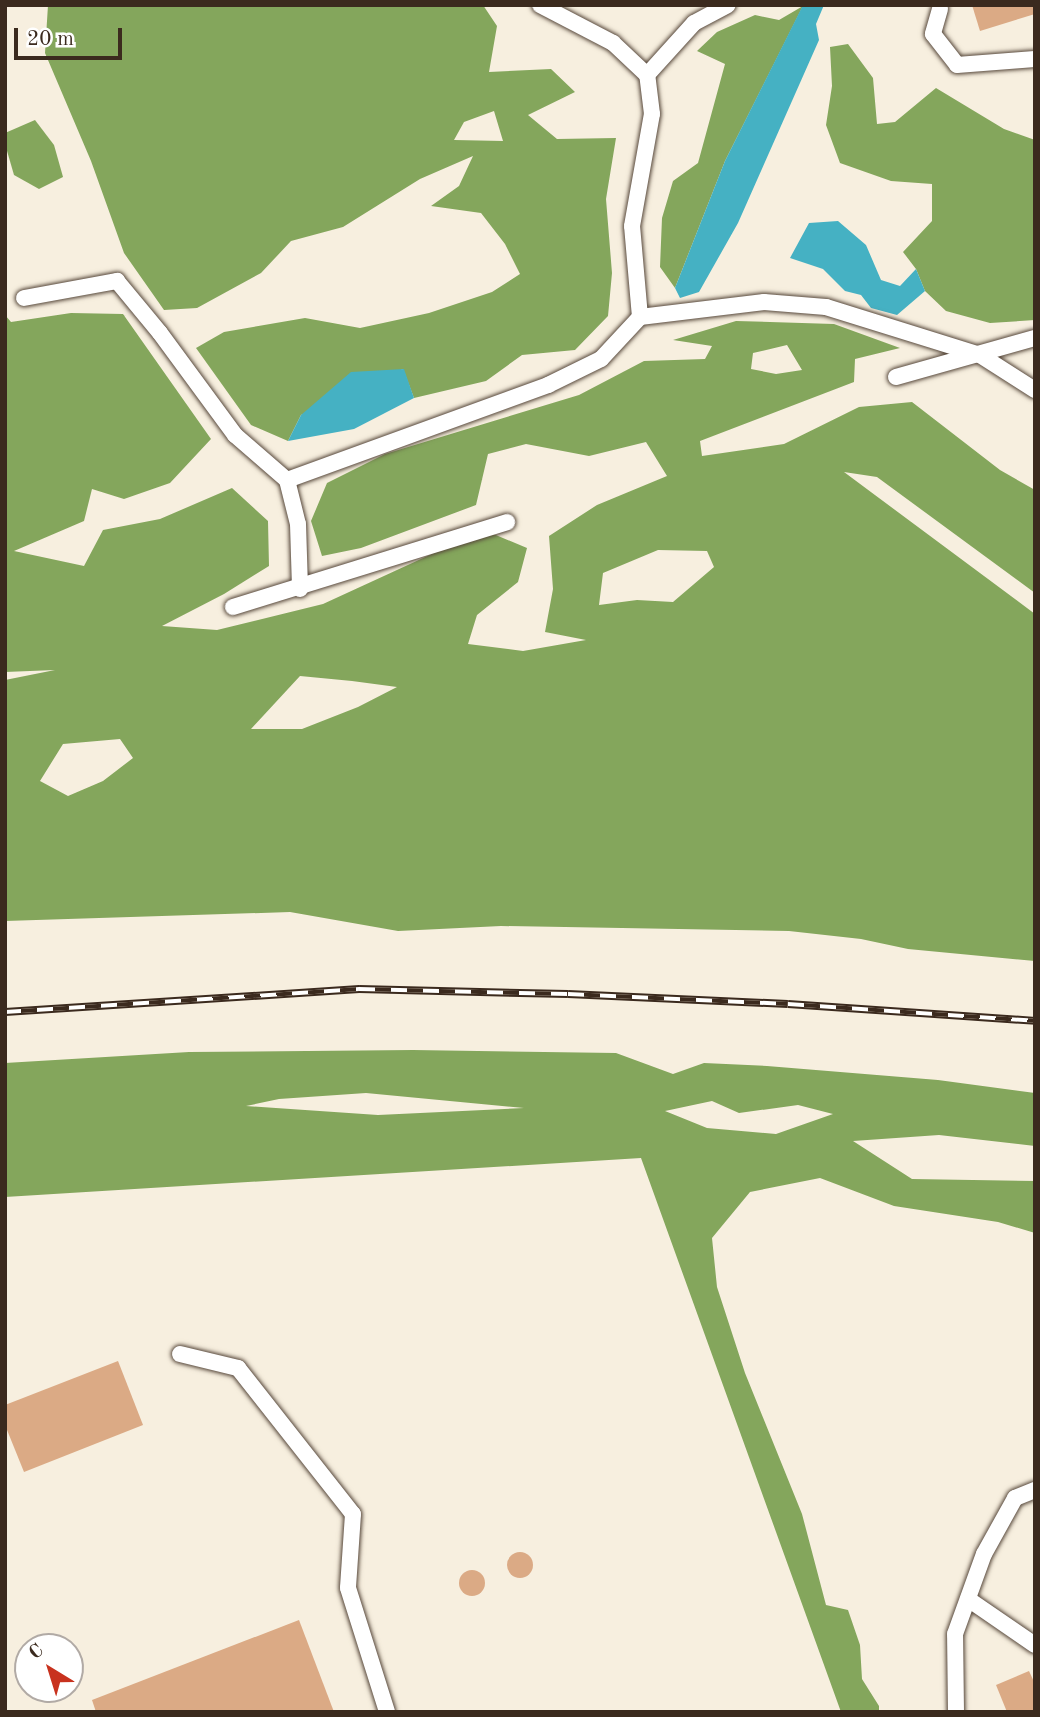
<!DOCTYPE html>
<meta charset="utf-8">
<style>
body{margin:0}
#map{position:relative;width:1040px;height:1717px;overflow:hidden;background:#f7efdf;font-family:"Old Standard TT",serif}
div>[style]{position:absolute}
.forest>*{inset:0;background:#84a65c}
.water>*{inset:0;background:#45b1c3}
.building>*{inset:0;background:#dbaa85}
.round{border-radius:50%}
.roads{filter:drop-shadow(0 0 2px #57483b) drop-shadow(0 0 2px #57483b)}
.lane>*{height:16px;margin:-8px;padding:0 8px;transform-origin:8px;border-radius:8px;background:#fff}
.rail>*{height:8px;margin-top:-4px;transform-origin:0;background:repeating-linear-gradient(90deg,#fff 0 16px,#3b2a1e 0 32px);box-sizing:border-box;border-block:2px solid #3b2a1e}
span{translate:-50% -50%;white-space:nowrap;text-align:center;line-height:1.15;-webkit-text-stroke:5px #fff;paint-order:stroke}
.frame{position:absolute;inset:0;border:7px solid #3b2a1e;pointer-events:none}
.north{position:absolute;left:14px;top:1633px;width:70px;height:70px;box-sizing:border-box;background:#fff;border:2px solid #b1aaa5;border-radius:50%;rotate:322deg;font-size:19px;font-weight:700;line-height:28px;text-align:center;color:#3b2a1e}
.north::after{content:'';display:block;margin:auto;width:24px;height:32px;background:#c8321e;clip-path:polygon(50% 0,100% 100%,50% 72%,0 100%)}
.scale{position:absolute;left:14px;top:28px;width:108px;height:32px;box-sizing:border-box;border:4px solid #3b2a1e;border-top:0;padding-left:9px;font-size:21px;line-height:24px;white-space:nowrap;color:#3b2a1e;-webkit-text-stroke:5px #fff;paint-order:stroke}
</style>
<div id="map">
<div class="forest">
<i style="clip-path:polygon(evenodd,48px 5px,483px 5px,497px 26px,489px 72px,551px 69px,575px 92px,528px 115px,557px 139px,616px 138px,606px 199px,612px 273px,608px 316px,575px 350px,522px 355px,486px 381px,414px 398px,403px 369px,301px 415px,288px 441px,251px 425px,196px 348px,224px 332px,305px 318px,360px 328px,429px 313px,492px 292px,520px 274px,505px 244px,481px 213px,431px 206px,459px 186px,473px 156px,420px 179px,343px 227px,291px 241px,261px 273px,197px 308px,164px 310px,124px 253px,91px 161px,45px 53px,48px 5px,494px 111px,503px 141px,454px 140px,464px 122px,494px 111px)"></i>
<i style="clip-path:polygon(803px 6px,725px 161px,675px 288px,660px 267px,662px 218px,673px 181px,698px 163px,725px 64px,697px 51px,717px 32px,755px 15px,779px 20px)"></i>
<i style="clip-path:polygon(848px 44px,873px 78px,877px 124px,895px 122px,936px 88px,1004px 129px,1035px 140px,1035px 320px,990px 323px,946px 311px,925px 291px,916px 269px,903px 252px,932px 221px,932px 184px,891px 181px,840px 163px,826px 125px,832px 86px,830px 47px)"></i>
<i style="clip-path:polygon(35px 120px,54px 145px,63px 177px,39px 189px,14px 175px,5px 144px,5px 133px)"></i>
<i style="clip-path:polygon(evenodd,71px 313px,123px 314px,211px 439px,170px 483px,124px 499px,92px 489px,84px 521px,14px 551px,84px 566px,103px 530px,160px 519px,232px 488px,268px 521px,269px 566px,224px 594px,162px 626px,217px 630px,323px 604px,484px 530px,527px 548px,518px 582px,477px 615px,468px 644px,523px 651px,586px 640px,545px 632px,553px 589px,549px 536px,597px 505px,667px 476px,646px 442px,589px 456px,526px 444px,488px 454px,476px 505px,361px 548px,322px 556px,311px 521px,327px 483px,385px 454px,579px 395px,644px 361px,705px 359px,712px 346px,673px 340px,736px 321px,834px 324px,900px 348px,855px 359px,854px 382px,700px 441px,702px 456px,784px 444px,859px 407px,912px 402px,1000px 470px,1035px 490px,1035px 593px,877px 477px,844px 472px,1035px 614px,1035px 961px,908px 949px,861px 939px,789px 931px,501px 926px,398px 931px,290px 912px,5px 921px,5px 680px,55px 670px,5px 672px,5px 315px,11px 322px,71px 313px,787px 345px,802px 370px,776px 374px,751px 369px,753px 353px,787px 345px,71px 313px,658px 550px,707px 551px,714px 567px,673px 602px,637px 600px,599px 605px,603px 573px,658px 550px,71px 313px,300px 676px,352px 681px,397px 687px,358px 707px,302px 729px,251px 729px,300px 676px,71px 313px,120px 739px,133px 758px,103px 781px,68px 796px,40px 781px,63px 744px,120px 739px)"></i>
<i style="clip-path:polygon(evenodd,413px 1050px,616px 1053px,673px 1074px,704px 1063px,767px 1066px,938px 1080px,1035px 1093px,1035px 1146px,939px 1135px,853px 1141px,912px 1179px,1035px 1181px,1035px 1233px,998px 1222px,894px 1206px,820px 1178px,750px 1192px,712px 1238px,717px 1287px,745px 1373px,802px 1514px,826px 1605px,848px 1610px,860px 1645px,862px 1679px,879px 1706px,879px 1712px,841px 1712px,641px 1158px,5px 1197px,5px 1063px,189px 1052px,413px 1050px,366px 1093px,524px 1108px,378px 1115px,246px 1106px,279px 1099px,366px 1093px,413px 1050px,712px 1101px,739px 1113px,798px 1105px,833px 1114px,776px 1134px,707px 1128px,665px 1111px,712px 1101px)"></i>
</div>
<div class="water">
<i style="clip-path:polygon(803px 5px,824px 5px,816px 24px,819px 40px,738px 223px,699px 292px,680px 298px,675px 288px,725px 161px)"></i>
<i style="clip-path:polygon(838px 221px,866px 245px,881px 280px,900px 286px,916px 269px,925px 291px,897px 315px,871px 308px,861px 295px,845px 291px,823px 269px,790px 258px,809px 223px)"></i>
<i style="clip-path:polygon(404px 369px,414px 398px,354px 429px,288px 441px,301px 415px,351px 372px)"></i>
</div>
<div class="building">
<i style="clip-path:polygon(972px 5px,1035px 5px,1035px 14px,980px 31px)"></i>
<i style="clip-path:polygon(118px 1361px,143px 1425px,24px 1472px,5px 1425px,5px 1405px)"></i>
<i class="round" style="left:507px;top:1552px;width:26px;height:26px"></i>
<i class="round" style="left:459px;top:1570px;width:26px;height:26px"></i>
<i style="clip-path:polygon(299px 1620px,334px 1712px,96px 1712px,92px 1700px)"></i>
<i style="clip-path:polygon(1029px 1671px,1035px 1684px,1035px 1712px,1007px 1712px,996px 1685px)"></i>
</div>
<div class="roads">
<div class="lane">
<i style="left:940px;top:9px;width:26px;rotate:106deg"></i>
<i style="left:933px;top:34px;width:39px;rotate:52deg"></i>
<i style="left:957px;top:65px;width:78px;rotate:-4.4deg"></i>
<i style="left:647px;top:75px;width:70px;rotate:-47.9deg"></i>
<i style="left:694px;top:23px;width:38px;rotate:-28deg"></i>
<i style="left:24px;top:298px;width:95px;rotate:-10.4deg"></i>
<i style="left:117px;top:281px;width:67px;rotate:50.4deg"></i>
<i style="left:160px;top:333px;width:127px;rotate:53.7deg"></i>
<i style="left:235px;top:435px;width:69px;rotate:40.9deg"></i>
<i style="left:287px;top:480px;width:45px;rotate:76deg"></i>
<i style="left:298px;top:524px;width:65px;rotate:88.2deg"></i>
<i style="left:640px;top:317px;width:125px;rotate:-6.9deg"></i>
<i style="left:764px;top:302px;width:62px;rotate:4.6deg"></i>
<i style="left:826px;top:307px;width:161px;rotate:17.3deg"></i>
<i style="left:980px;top:355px;width:65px;rotate:32.5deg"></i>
<i style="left:896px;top:377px;width:144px;rotate:-15.7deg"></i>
<i style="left:287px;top:480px;width:278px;rotate:-20deg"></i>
<i style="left:548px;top:385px;width:59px;rotate:-26.1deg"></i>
<i style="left:601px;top:359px;width:57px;rotate:-47.1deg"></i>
<i style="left:640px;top:317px;width:91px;rotate:-95deg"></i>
<i style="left:632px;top:226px;width:114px;rotate:-79.9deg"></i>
<i style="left:652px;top:114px;width:39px;rotate:-97deg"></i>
<i style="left:647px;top:75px;width:47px;rotate:-136.7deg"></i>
<i style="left:613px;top:43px;width:82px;rotate:-152.5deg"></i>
<i style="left:233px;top:607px;width:287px;rotate:-17.2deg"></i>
<i style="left:180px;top:1354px;width:60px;rotate:13.6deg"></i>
<i style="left:238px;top:1368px;width:186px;rotate:51.8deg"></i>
<i style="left:353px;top:1514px;width:74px;rotate:93.9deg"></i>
<i style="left:348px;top:1588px;width:130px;rotate:72.5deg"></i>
<i style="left:968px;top:1599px;width:81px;rotate:34.5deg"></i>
<i style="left:956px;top:1712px;width:78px;rotate:-90.7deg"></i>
<i style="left:955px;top:1634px;width:85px;rotate:-70.1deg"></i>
<i style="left:984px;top:1554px;width:64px;rotate:-61deg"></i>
<i style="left:1015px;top:1498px;width:22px;rotate:-22deg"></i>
</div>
</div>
<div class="rail">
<i style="left:5px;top:1012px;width:355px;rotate:-3.7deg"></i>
<i style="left:359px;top:989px;width:209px;rotate:1.4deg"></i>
<i style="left:568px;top:994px;width:220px;rotate:2.6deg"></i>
<i style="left:788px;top:1004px;width:248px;rotate:3.9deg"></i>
</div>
<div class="frame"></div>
<div class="north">С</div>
<div class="scale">20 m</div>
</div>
